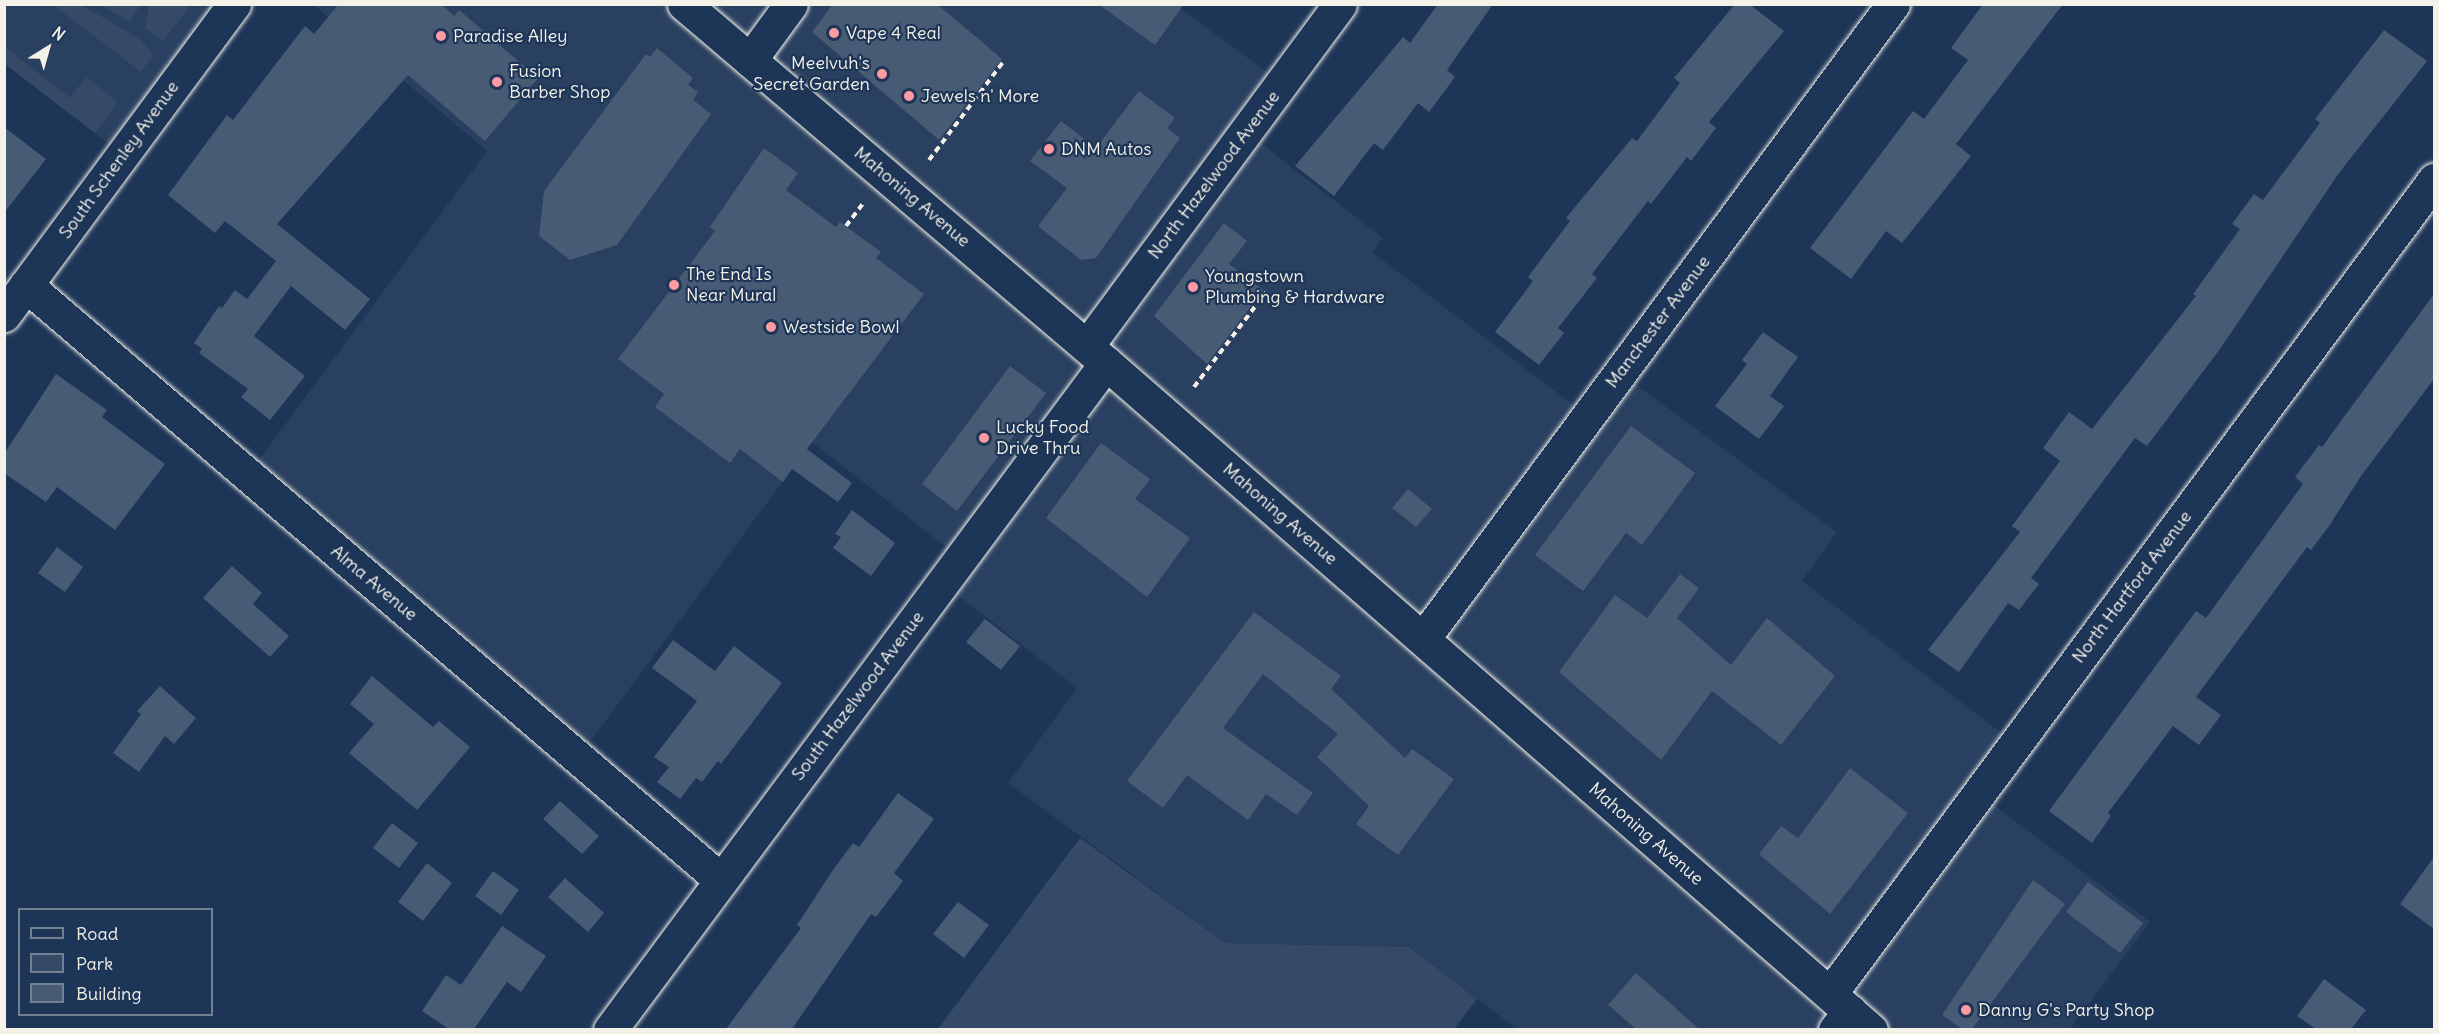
<!DOCTYPE html>
<style>
body{margin:0}
#map{position:relative;width:2439px;height:1034px;overflow:hidden;background:#1d3557;font-family:Delius,sans-serif}
div>[style]{position:absolute}
.built>*{inset:0;background:#2a4060}
.green>*{inset:0;background:#354a67}
.building>*{inset:0;background:#485b74}
.path>*{height:4px;margin-top:-2px;transform-origin:0;background:repeating-linear-gradient(90deg,#f4f1e8 0 6px,transparent 0 10.5px)}
.roads{filter:drop-shadow(0 0 2px #f4f1e8) drop-shadow(0 0 2px #f4f1e8)}
.minor>*{height:33px;margin:-16.5px;padding:0 16.5px;transform-origin:16.5px;border-radius:16.5px;background:#1d3557}
.major>*{height:33px;margin:-16.5px;padding:0 16.5px;transform-origin:16.5px;border-radius:16.5px;background:#1d3557}
.dots>*{width:16px;height:16px;translate:-50% -50%;box-sizing:border-box;border:3px solid #1d3557;border-radius:50%}
span{translate:-50% -50%;white-space:nowrap;text-align:center;line-height:1.15;-webkit-text-stroke:4.5px #1d3557;paint-order:stroke}
.poi-label{font-size:18px;color:#f4f1e8}
.left{translate:0 -50%;text-align:left}
.right{translate:-100% -50%;text-align:right}
.street-label{font-size:18px;color:#f4f1e8}
.frame{position:absolute;inset:0;border:6px solid #f4f1e8;pointer-events:none}
.legend{position:absolute;left:18px;top:908px;width:195px;height:108px;box-sizing:border-box;background:#1d3557;border:2px solid #738091;margin:0;padding:8px 10px;list-style:none;font-size:18px;color:#f4f1e8}
.legend li{display:flex;align-items:center;gap:12px;height:30px}
.legend b{width:30px;border:2px solid #738091}
.north{position:absolute;left:18px;top:18px;width:60px;height:60px;-webkit-text-stroke:4px #1d3557;paint-order:stroke;rotate:37deg;font-size:16px;font-weight:700;line-height:24px;text-align:center;color:#f4f1e8}
.north::after{content:'';display:block;margin:auto;width:21px;height:27px;background:#f4f1e8;clip-path:polygon(50% 0,100% 100%,50% 72%,0 100%)}
</style>
<div id="map">
<div class="built">
<i style="clip-path:polygon(4px 5px,234px 5px,123px 155px,5px 64px)"></i>
<i style="clip-path:polygon(314px 5px,1176px 5px,1282px 83px,1246px 132px,1383px 238px,1372px 252px,1588px 416px,1620px 373px,1837px 532px,1802px 581px,2016px 744px,1979px 794px,2150px 922px,2070px 1029px,1517px 1029px,1409px 947px,1225px 943px,1008px 783px,1077px 688px,942px 583px,960px 558px,812px 442px,578px 758px,248px 475px,487px 151px)"></i>
</div>
<div class="green">
<i style="clip-path:polygon(53px 5px,82px 5px,141px 40px,153px 55px,141px 72px)"></i>
<i style="clip-path:polygon(101px 5px,140px 5px,130px 22px)"></i>
<i style="clip-path:polygon(149px 5px,149px 4px,191px 5px,163px 41px,145px 28px)"></i>
<i style="clip-path:polygon(5px 47px,70px 98px,86px 77px,118px 102px,95px 133px,5px 64px)"></i>
<i style="clip-path:polygon(1080px 838px,1225px 943px,1409px 947px,1477px 999px,1454px 1029px,938px 1029px)"></i>
</div>
<div class="building">
<i style="clip-path:polygon(339px 4px,441px 4px,454px 16px,459px 10px,538px 78px,485px 141px,408px 75px,277px 224px,370px 299px,345px 330px,291px 286px,254px 336px,305px 376px,270px 420px,241px 397px,248px 389px,199px 353px,202px 349px,194px 343px,219px 306px,222px 308px,235px 290px,247px 299px,276px 261px,225px 221px,215px 233px,168px 195px,227px 115px,233px 120px,305px 26px,314px 34px)"></i>
<i style="clip-path:polygon(833px 4px,937px 4px,1002px 59px,939px 140px,812px 32px)"></i>
<i style="clip-path:polygon(1098px 4px,1184px 4px,1155px 45px)"></i>
<i style="clip-path:polygon(1438px 4px,1493px 4px,1447px 70px,1455px 77px,1429px 112px,1418px 103px,1383px 150px,1374px 143px,1334px 196px,1295px 166px,1403px 37px,1410px 43px)"></i>
<i style="clip-path:polygon(1735px 4px,1749px 4px,1784px 31px,1709px 122px,1716px 128px,1691px 161px,1687px 157px,1651px 204px,1648px 201px,1592px 274px,1597px 278px,1558px 328px,1564px 333px,1539px 365px,1495px 332px,1533px 281px,1528px 277px,1570px 221px,1566px 218px,1632px 138px,1637px 141px,1680px 83px,1674px 78px)"></i>
<i style="clip-path:polygon(1983px 4px,2063px 4px,1956px 144px,1971px 156px,1945px 189px,1902px 243px,1886px 231px,1851px 279px,1810px 248px,1913px 111px,1924px 119px,1968px 60px,1951px 48px)"></i>
<i style="clip-path:polygon(2384px 30px,2427px 61px,2339px 173px,2220px 349px,2147px 446px,2135px 438px,2031px 578px,2039px 584px,2019px 610px,2008px 603px,1959px 672px,1928px 650px,2020px 532px,2012px 526px,2060px 461px,2043px 448px,2069px 412px,2092px 429px,2196px 296px,2193px 294px,2240px 229px,2232px 224px,2254px 194px,2263px 200px,2320px 123px,2315px 119px)"></i>
<i style="clip-path:polygon(657px 48px,693px 78px,688px 85px,698px 92px,693px 100px,711px 114px,617px 245px,570px 260px,539px 236px,544px 191px,646px 54px,650px 57px)"></i>
<i style="clip-path:polygon(1139px 91px,1175px 118px,1167px 128px,1180px 138px,1096px 258px,1081px 260px,1038px 226px,1067px 188px,1030px 161px,1061px 121px,1096px 148px)"></i>
<i style="clip-path:polygon(4px 127px,46px 159px,4px 213px)"></i>
<i style="clip-path:polygon(764px 148px,798px 173px,786px 190px,836px 227px,840px 222px,881px 252px,876px 258px,924px 294px,807px 449px,852px 483px,838px 502px,792px 469px,783px 482px,740px 449px,730px 463px,655px 407px,664px 394px,618px 359px,715px 231px,710px 227px)"></i>
<i style="clip-path:polygon(1224px 223px,1247px 241px,1229px 264px,1263px 290px,1207px 364px,1154px 316px)"></i>
<i style="clip-path:polygon(2434px 294px,2434px 379px,2361px 476px,2329px 526px,2311px 550px,2307px 547px,2196px 697px,2221px 715px,2199px 745px,2173px 726px,2108px 813px,2111px 816px,2092px 843px,2049px 811px,2196px 611px,2206px 618px,2303px 484px,2295px 477px,2319px 445px,2322px 447px)"></i>
<i style="clip-path:polygon(1763px 332px,1798px 357px,1770px 396px,1784px 406px,1759px 439px,1715px 406px,1747px 364px,1742px 360px)"></i>
<i style="clip-path:polygon(1010px 366px,1046px 393px,957px 511px,922px 484px)"></i>
<i style="clip-path:polygon(56px 374px,107px 410px,102px 417px,165px 464px,115px 530px,57px 487px,46px 502px,4px 473px,4px 454px)"></i>
<i style="clip-path:polygon(1631px 426px,1695px 473px,1642px 545px,1626px 533px,1583px 591px,1535px 555px)"></i>
<i style="clip-path:polygon(1101px 443px,1150px 479px,1135px 499px,1190px 538px,1147px 597px,1046px 518px)"></i>
<i style="clip-path:polygon(1408px 489px,1432px 509px,1416px 527px,1392px 508px)"></i>
<i style="clip-path:polygon(852px 510px,895px 543px,871px 576px,833px 548px,841px 537px,835px 534px)"></i>
<i style="clip-path:polygon(57px 547px,83px 567px,65px 592px,38px 573px)"></i>
<i style="clip-path:polygon(232px 566px,262px 593px,253px 604px,289px 636px,270px 657px,203px 598px)"></i>
<i style="clip-path:polygon(1680px 574px,1699px 588px,1677px 618px,1731px 665px,1767px 618px,1835px 676px,1781px 745px,1712px 691px,1661px 760px,1559px 672px,1615px 595px,1647px 618px)"></i>
<i style="clip-path:polygon(1254px 612px,1341px 676px,1331px 689px,1405px 758px,1412px 749px,1454px 779px,1398px 855px,1356px 824px,1369px 806px,1317px 757px,1338px 734px,1263px 674px,1223px 728px,1313px 793px,1297px 815px,1266px 794px,1248px 820px,1187px 775px,1163px 808px,1127px 781px)"></i>
<i style="clip-path:polygon(985px 619px,1020px 646px,1001px 670px,966px 642px)"></i>
<i style="clip-path:polygon(673px 640px,715px 671px,734px 646px,782px 683px,721px 764px,718px 761px,702px 782px,696px 778px,680px 799px,657px 782px,669px 767px,654px 757px,697px 701px,652px 668px)"></i>
<i style="clip-path:polygon(372px 676px,433px 727px,439px 721px,470px 747px,417px 810px,349px 753px,374px 724px,350px 704px)"></i>
<i style="clip-path:polygon(160px 686px,196px 718px,174px 744px,165px 736px,139px 772px,113px 753px,141px 714px,137px 711px)"></i>
<i style="clip-path:polygon(1850px 768px,1908px 813px,1830px 914px,1759px 854px,1781px 826px,1798px 838px)"></i>
<i style="clip-path:polygon(898px 793px,934px 819px,894px 873px,903px 881px,876px 917px,871px 914px,792px 1029px,726px 1029px,801px 928px,797px 925px,833px 870px,853px 843px,859px 847px)"></i>
<i style="clip-path:polygon(560px 801px,599px 836px,582px 854px,543px 819px)"></i>
<i style="clip-path:polygon(392px 823px,418px 843px,399px 868px,373px 848px)"></i>
<i style="clip-path:polygon(2434px 857px,2434px 929px,2400px 904px)"></i>
<i style="clip-path:polygon(427px 863px,452px 883px,423px 921px,398px 902px)"></i>
<i style="clip-path:polygon(493px 871px,519px 890px,501px 915px,475px 896px)"></i>
<i style="clip-path:polygon(565px 878px,604px 913px,588px 932px,548px 897px)"></i>
<i style="clip-path:polygon(2033px 880px,2065px 904px,1972px 1029px,1962px 1029px,1942px 1015px)"></i>
<i style="clip-path:polygon(2088px 882px,2143px 923px,2120px 953px,2066px 912px)"></i>
<i style="clip-path:polygon(958px 902px,989px 925px,964px 958px,933px 934px)"></i>
<i style="clip-path:polygon(502px 926px,546px 956px,521px 992px,507px 982px,474px 1029px,449px 1029px,422px 1011px,446px 975px,461px 985px)"></i>
<i style="clip-path:polygon(1636px 973px,1653px 988px,1699px 1029px,1636px 1029px,1608px 1005px)"></i>
<i style="clip-path:polygon(2324px 979px,2366px 1010px,2351px 1029px,2316px 1029px,2297px 1016px)"></i>
</div>
<div class="path">
<i style="left:929px;top:160px;width:124px;rotate:-52.9deg"></i>
<i style="left:846px;top:226px;width:30px;rotate:-53deg"></i>
<i style="left:1194px;top:387px;width:119px;rotate:-52.8deg"></i>
</div>
<div class="roads">
<div class="minor">
<i style="left:750px;top:60px;width:69px;rotate:-53.8deg"></i>
<i style="left:26px;top:285px;width:915px;rotate:40.57deg"></i>
<i style="left:4px;top:315px;width:387px;rotate:-53.5deg"></i>
<i style="left:1087px;top:346px;width:425px;rotate:-53.5deg"></i>
<i style="left:1423px;top:639px;width:790px;rotate:-53.49deg"></i>
<i style="left:1830px;top:994px;width:1014px;rotate:-53.42deg"></i>
<i style="left:610px;top:1030px;width:831px;rotate:-53.36deg"></i>
<i style="left:1835px;top:1030px;width:24px;rotate:-52deg"></i>
</div>
<div class="major">
<i style="left:684px;top:4px;width:554px;rotate:40.39deg"></i>
<i style="left:1106px;top:363px;width:1015px;rotate:41.09deg"></i>
</div>
</div>
<div class="dots">
<i style="left:834px;top:33px;background:#ff9aa2"></i>
<i style="left:441px;top:36px;background:#ff9aa2"></i>
<i style="left:882px;top:74px;background:#ff9aa2"></i>
<i style="left:497px;top:82px;background:#ff9aa2"></i>
<i style="left:909px;top:96px;background:#ff9aa2"></i>
<i style="left:1049px;top:149px;background:#ff9aa2"></i>
<i style="left:674px;top:285px;background:#ff9aa2"></i>
<i style="left:1193px;top:287px;background:#ff9aa2"></i>
<i style="left:771px;top:327px;background:#ff9aa2"></i>
<i style="left:984px;top:438px;background:#ff9aa2"></i>
<i style="left:1966px;top:1010px;background:#ff9aa2"></i>
</div>
<div class="poi-label">
<span class="left" style="left:846px;top:33px">Vape 4 Real</span>
<span class="left" style="left:453px;top:36px">Paradise Alley</span>
<span class="right" style="left:870px;top:74px">Meelvuh's<br>Secret Garden</span>
<span class="left" style="left:509px;top:82px">Fusion<br>Barber Shop</span>
<span class="left" style="left:921px;top:96px">Jewels n' More</span>
<span class="left" style="left:1061px;top:149px">DNM Autos</span>
<span class="left" style="left:686px;top:285px">The End Is<br>Near Mural</span>
<span class="left" style="left:1205px;top:287px">Youngstown<br>Plumbing &amp; Hardware</span>
<span class="left" style="left:783px;top:327px">Westside Bowl</span>
<span class="left" style="left:996px;top:438px">Lucky Food<br>Drive Thru</span>
<span class="left" style="left:1978px;top:1010px">Danny G's Party Shop</span>
</div>
<div class="street-label">
<span style="left:119px;top:160px;rotate:-54deg">South Schenley Avenue</span>
<span style="left:1214px;top:175px;rotate:-53deg">North Hazelwood Avenue</span>
<span style="left:912px;top:197px;rotate:40deg">Mahoning Avenue</span>
<span style="left:1658px;top:322px;rotate:-53deg">Manchester Avenue</span>
<span style="left:1280px;top:514px;rotate:41deg">Mahoning Avenue</span>
<span style="left:374px;top:583px;rotate:40deg">Alma Avenue</span>
<span style="left:2132px;top:587px;rotate:-53deg">North Hartford Avenue</span>
<span style="left:858px;top:696px;rotate:-53deg">South Hazelwood Avenue</span>
<span style="left:1646px;top:834px;rotate:41deg">Mahoning Avenue</span>
</div>
<div class="frame"></div>
<ul class="legend">
<li><b style="height:8px;background:#1d3557"></b>Road</li>
<li><b style="height:16px;background:#354a67"></b>Park</li>
<li><b style="height:16px;background:#485b74"></b>Building</li>
</ul>
<div class="north">N</div>
</div>
